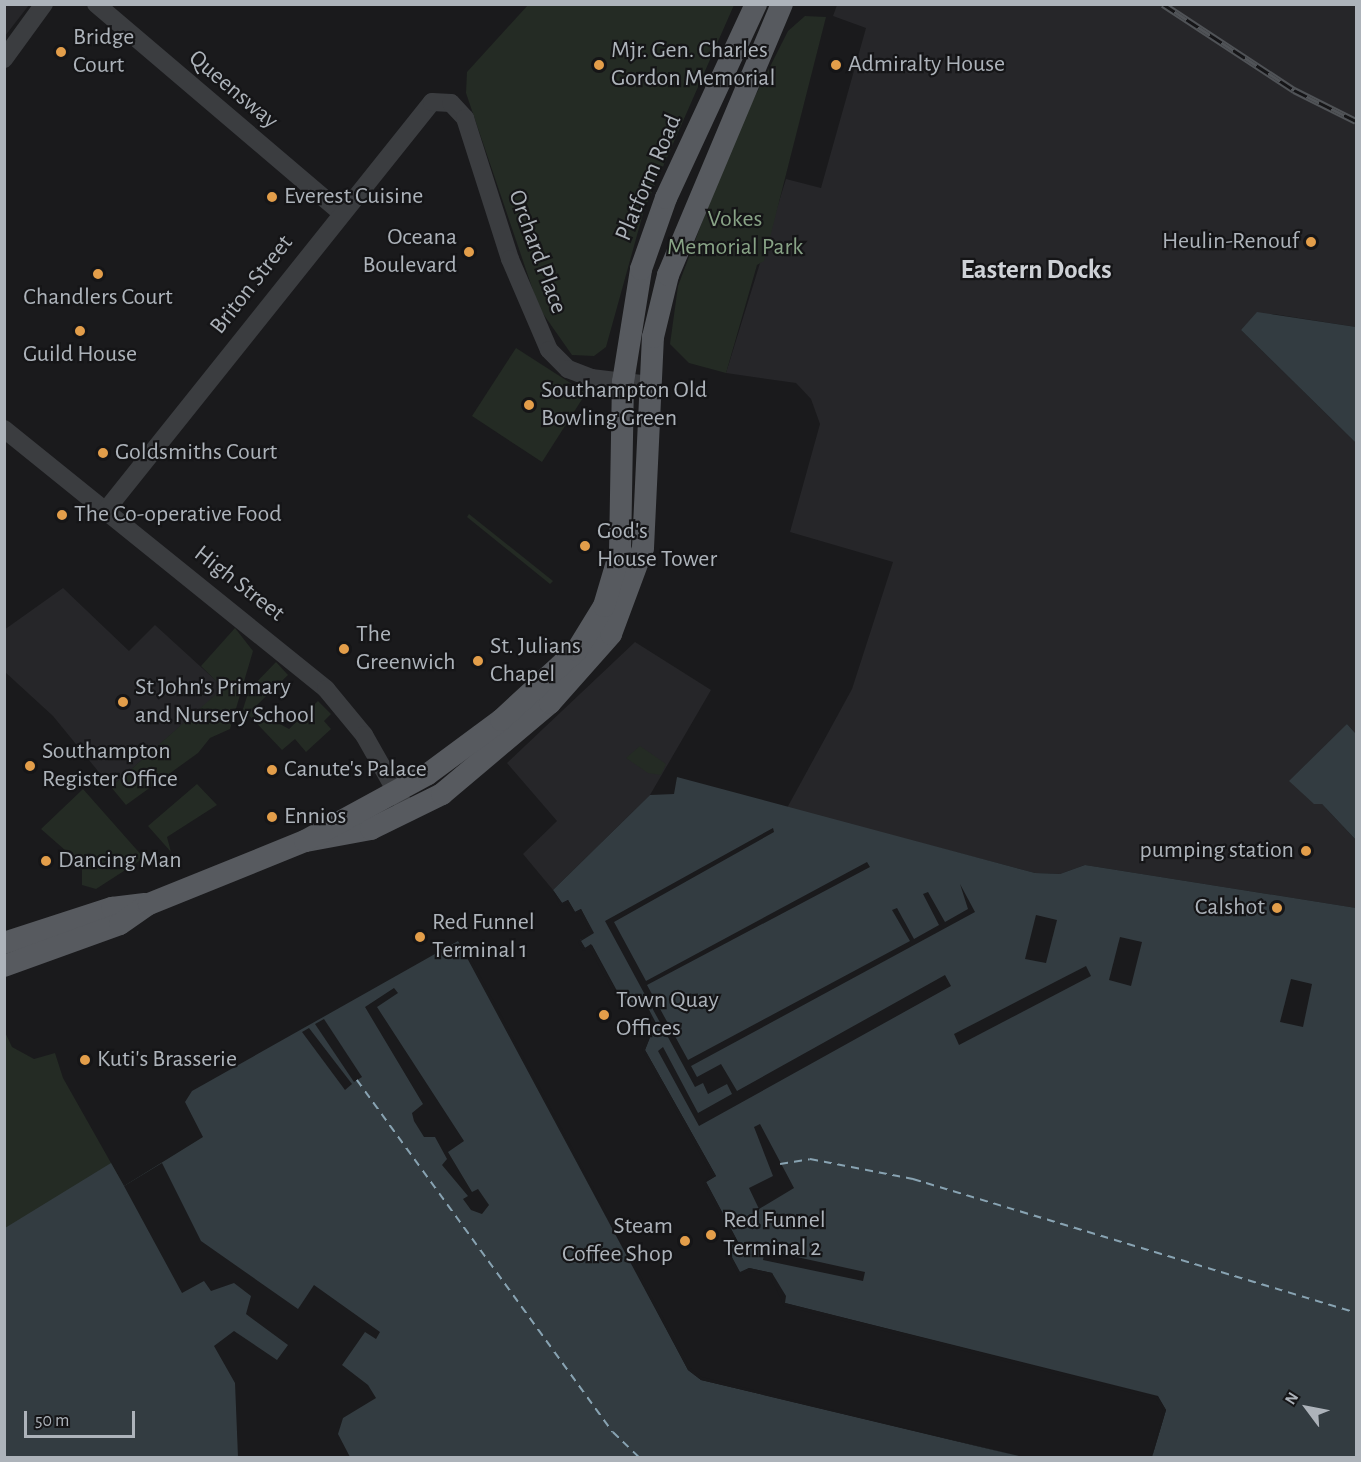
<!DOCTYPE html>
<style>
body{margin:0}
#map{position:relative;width:1361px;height:1462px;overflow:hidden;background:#1a1a1c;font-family:"Alegreya Sans",sans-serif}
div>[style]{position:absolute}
.built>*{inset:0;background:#262629}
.green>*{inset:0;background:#242b24}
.water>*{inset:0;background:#333c41}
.pier>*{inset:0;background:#1a1a1c}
.ferry>*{height:1.5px;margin-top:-0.75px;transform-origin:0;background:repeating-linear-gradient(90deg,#88a3b2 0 8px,transparent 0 14px)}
.minor>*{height:18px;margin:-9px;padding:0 9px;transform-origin:9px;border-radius:9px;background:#3b3d40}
.major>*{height:22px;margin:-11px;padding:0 11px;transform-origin:11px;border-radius:11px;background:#575a5f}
.rail>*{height:7px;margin-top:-3.5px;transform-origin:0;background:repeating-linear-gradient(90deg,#151517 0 14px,#505357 0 28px);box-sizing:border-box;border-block:2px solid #505357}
.dots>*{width:16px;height:16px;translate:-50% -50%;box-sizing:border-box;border:3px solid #151517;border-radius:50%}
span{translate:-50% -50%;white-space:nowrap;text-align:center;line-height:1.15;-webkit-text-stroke:4.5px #151517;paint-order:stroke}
.poi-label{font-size:24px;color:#adb3ba}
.left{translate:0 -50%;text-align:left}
.right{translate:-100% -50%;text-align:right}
.street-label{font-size:24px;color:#adb3ba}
.park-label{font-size:24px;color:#88a386}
.quarter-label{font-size:27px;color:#ced1d6;font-weight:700}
.frame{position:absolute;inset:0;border:6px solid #adb3ba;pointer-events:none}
.north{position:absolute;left:1277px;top:1378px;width:60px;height:60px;-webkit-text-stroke:4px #151517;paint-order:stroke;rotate:302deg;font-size:16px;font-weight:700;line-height:24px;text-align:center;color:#adb3ba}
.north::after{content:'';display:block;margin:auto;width:21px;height:27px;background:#adb3ba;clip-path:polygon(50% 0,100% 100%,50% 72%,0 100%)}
.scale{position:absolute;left:24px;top:1411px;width:111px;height:27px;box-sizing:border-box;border:3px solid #adb3ba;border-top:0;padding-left:8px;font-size:18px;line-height:21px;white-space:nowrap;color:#adb3ba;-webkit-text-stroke:4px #151517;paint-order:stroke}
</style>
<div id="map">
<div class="built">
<i style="clip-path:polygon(5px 4px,29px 5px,5px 36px,4px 5px)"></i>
<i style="clip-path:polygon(837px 5px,1356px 5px,1356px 327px,1273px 314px,1241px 330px,1356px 443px,1356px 734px,1347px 724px,1322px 804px,1356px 840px,1356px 908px,1085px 865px,1060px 874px,1035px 873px,787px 808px,852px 689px,893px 562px,790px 532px,820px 424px,811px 399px,796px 383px,726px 373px,786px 179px,821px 188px,866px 28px,833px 16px)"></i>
<i style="clip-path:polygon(63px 588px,129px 651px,155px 625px,224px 688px,111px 787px,53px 716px,5px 672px,4px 630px)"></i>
<i style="clip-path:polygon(635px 642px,711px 690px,650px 795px,553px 890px,523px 854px,557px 821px,507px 763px)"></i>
</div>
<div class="green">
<i style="clip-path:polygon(528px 5px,734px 5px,644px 210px,606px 347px,594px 356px,572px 355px,539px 308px,466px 93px,467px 72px)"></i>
<i style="clip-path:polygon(805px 16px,826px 17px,764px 261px,757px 265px,726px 373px,689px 363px,670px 344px,678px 286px,733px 140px,788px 31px)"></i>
<i style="clip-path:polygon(516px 348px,586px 393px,542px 462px,472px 416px)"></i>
<i style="clip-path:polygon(469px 514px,553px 581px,550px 584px,467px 517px)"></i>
<i style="clip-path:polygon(235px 628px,253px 651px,230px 729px,210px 738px,198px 753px,126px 805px,111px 787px,223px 688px,201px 666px)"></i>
<i style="clip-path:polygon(276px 662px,288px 675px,257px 705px,269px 718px,289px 729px,318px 701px,331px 714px,324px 721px,331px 729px,306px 752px,295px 739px,282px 750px,243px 709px,249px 690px)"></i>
<i style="clip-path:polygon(640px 746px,666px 764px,661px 775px,648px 773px,626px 758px)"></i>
<i style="clip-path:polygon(197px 784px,217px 805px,167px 837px,171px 852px,148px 826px)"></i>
<i style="clip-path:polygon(83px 789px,144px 858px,96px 889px,82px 885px,82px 865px,41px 829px)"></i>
<i style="clip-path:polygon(4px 1030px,12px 1047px,34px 1059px,55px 1053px,63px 1078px,124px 1186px,204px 1137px,5px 1364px)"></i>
</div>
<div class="water">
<i style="clip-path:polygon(1257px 312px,1356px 327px,1356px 443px,1241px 330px)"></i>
<i style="clip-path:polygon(1347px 724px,1356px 734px,1356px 840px,1322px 804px,1314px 804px,1289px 781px)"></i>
<i style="clip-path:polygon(677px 777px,1035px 873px,1060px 874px,1085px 865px,1356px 908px,1356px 1457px,1152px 1457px,1166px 1410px,1158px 1396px,785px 1303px,772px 1273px,749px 1268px,740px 1273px,727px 1248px,738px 1242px,706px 1182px,716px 1176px,645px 1050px,655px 1023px,647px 1006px,622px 1000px,592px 945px,585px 948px,580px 940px,593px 933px,581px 909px,575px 912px,568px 900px,562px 903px,553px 890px,650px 795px,674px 794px)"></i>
<i style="clip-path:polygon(458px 941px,688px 1370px,701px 1380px,1023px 1457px,5px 1458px,5px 1228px,111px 1163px,124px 1186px,203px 1137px,185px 1102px,192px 1091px)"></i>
</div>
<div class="pier">
<i style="clip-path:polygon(773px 828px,774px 832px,614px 922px,646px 981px,867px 862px,870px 867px,647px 985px,688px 1060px,910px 941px,892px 910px,897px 908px,914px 939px,939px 925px,923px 894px,928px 892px,945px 922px,968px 909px,960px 884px,975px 912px,691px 1066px,697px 1077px,721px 1064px,737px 1091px,945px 975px,951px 986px,699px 1126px,658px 1051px,663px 1047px,698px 1113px,732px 1094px,727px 1084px,708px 1094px,703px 1083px,695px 1087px,605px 921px)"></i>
<i style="clip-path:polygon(553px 890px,562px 903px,568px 900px,575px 912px,581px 909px,594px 933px,581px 941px,585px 948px,591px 944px,621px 1000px,647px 1006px,656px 1023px,645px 1050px,716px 1176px,706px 1182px,738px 1242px,727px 1248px,740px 1272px,749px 1268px,772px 1273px,786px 1296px,785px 1303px,1158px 1397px,1166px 1410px,1152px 1457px,1163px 1410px,1156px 1399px,784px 1306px,770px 1275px,750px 1271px,738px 1275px,724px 1248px,734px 1241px,703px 1183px,712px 1175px,642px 1050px,652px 1024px,645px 1009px,619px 1002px,590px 949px,583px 951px,578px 942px,590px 932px,579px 913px,574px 914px,567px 904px,560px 906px)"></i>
<i style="clip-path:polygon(1036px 915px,1057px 920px,1046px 963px,1025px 959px)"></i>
<i style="clip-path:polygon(1120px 937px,1142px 942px,1131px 986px,1109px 980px)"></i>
<i style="clip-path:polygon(466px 949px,690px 1368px,702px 1377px,1026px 1458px,701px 1380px,688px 1370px)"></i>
<i style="clip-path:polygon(1086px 966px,1091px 976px,959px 1045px,954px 1034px)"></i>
<i style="clip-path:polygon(1291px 979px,1312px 984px,1303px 1027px,1280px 1022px)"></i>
<i style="clip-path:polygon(394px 988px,398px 993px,377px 1007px,464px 1141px,448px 1152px,472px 1192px,478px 1189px,489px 1205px,482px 1214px,471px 1210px,463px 1199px,468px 1196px,442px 1165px,447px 1159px,435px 1137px,424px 1137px,414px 1121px,412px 1113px,423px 1104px,365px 1007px)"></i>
<i style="clip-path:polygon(324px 1019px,362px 1077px,354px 1082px,315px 1024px)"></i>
<i style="clip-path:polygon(309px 1028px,352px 1084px,345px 1090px,302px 1032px)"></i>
<i style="clip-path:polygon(760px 1124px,794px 1188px,759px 1209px,749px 1188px,773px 1176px,754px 1127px)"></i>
<i style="clip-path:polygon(162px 1163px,201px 1241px,298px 1309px,314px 1285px,380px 1332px,376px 1339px,365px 1332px,342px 1365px,368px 1385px,376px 1398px,343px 1418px,338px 1434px,350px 1457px,238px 1457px,235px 1383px,214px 1346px,234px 1331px,277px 1360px,288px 1345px,246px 1314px,251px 1296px,234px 1283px,211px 1291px,204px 1281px,182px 1293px,124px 1186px)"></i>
<i style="clip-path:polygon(765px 1250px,865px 1272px,863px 1281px,763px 1260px)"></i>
</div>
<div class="ferry">
<i style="left:357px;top:1080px;width:435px;rotate:54deg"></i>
<i style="left:613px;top:1432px;width:37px;rotate:44deg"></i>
<i style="left:780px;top:1164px;width:30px;rotate:-9deg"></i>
<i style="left:810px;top:1159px;width:105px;rotate:11deg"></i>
<i style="left:913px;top:1179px;width:463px;rotate:16.8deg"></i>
</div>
<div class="minor">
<i style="left:96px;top:4px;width:321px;rotate:40.4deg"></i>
<i style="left:4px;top:59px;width:68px;rotate:-54deg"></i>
<i style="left:4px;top:429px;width:414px;rotate:38.9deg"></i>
<i style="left:326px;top:689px;width:60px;rotate:50.4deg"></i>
<i style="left:364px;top:735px;width:77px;rotate:60.4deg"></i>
<i style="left:106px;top:510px;width:522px;rotate:-51.37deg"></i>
<i style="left:432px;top:102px;width:19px;rotate:3deg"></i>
<i style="left:451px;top:103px;width:21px;rotate:47deg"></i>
<i style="left:465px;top:118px;width:148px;rotate:72.3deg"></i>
<i style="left:510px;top:259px;width:99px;rotate:66.8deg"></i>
<i style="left:549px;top:350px;width:27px;rotate:45deg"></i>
<i style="left:568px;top:369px;width:25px;rotate:21deg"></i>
<i style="left:591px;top:378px;width:59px;rotate:6.8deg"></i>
</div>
<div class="major">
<i style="left:306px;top:841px;width:66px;rotate:-10.5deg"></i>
<i style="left:371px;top:829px;width:79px;rotate:-26.2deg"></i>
<i style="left:442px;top:794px;width:141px;rotate:-40.1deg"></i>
<i style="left:550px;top:703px;width:92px;rotate:-48.5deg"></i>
<i style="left:611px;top:634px;width:92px;rotate:-69.6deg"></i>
<i style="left:643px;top:548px;width:211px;rotate:-87.3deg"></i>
<i style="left:653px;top:337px;width:64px;rotate:-76.4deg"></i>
<i style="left:668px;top:275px;width:294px;rotate:-67.2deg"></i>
<i style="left:4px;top:943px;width:114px;rotate:-18deg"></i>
<i style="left:112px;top:908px;width:33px;rotate:-7deg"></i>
<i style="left:4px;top:966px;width:123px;rotate:-19.9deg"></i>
<i style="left:120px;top:924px;width:35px;rotate:-35deg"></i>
<i style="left:149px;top:904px;width:168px;rotate:-22deg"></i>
<i style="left:305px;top:841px;width:140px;rotate:-28.6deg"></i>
<i style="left:428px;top:774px;width:91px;rotate:-36.5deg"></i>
<i style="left:501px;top:720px;width:103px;rotate:-42.6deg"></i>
<i style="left:577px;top:650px;width:52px;rotate:-58.5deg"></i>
<i style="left:604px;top:606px;width:56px;rotate:-73.5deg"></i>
<i style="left:620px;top:552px;width:170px;rotate:-89deg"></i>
<i style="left:623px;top:382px;width:114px;rotate:-80.9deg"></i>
<i style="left:641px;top:269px;width:75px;rotate:-70.6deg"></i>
<i style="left:666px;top:198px;width:214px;rotate:-65.1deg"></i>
</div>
<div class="rail">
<i style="left:1163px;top:4px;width:157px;rotate:33.3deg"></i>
<i style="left:1294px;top:90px;width:69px;rotate:26.6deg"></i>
</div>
<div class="dots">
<i style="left:61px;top:52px;background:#e39e4a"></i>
<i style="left:599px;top:65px;background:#e39e4a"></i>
<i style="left:836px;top:65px;background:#e39e4a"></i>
<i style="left:272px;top:197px;background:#e39e4a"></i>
<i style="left:1311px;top:242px;background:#e39e4a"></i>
<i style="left:469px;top:252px;background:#e39e4a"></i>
<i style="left:98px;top:274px;background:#e39e4a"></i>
<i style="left:80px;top:331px;background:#e39e4a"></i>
<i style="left:529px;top:405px;background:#e39e4a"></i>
<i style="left:103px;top:453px;background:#e39e4a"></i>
<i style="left:62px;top:515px;background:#e39e4a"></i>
<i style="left:585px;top:546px;background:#e39e4a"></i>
<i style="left:344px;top:649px;background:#e39e4a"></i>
<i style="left:478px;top:661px;background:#e39e4a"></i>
<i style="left:123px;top:702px;background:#e39e4a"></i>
<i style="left:30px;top:766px;background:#e39e4a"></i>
<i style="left:272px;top:770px;background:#e39e4a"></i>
<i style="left:272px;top:817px;background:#e39e4a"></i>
<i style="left:1306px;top:851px;background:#e39e4a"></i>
<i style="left:46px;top:861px;background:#e39e4a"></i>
<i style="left:1277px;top:908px;background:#e39e4a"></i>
<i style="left:420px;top:937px;background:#e39e4a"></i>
<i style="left:604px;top:1015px;background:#e39e4a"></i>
<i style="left:85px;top:1060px;background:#e39e4a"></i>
<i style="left:711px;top:1235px;background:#e39e4a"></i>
<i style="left:685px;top:1241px;background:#e39e4a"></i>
</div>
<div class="poi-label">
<span class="left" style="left:73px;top:52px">Bridge<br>Court</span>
<span class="left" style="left:611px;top:65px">Mjr. Gen. Charles<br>Gordon Memorial</span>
<span class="left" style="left:848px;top:65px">Admiralty House</span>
<span class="left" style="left:284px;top:197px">Everest Cuisine</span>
<span class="right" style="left:457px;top:252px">Oceana<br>Boulevard</span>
<span class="right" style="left:1299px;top:242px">Heulin-Renouf</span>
<span style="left:98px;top:298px">Chandlers Court</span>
<span style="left:80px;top:355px">Guild House</span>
<span class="left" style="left:541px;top:405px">Southampton Old<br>Bowling Green</span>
<span class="left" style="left:115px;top:453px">Goldsmiths Court</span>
<span class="left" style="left:74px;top:515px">The Co-operative Food</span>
<span class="left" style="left:597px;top:546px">God's<br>House Tower</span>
<span class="left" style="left:356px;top:649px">The<br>Greenwich</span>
<span class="left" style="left:490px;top:661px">St. Julians<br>Chapel</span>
<span class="left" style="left:135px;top:702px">St John's Primary<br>and Nursery School</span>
<span class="left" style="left:42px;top:766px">Southampton<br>Register Office</span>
<span class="left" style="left:284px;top:770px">Canute's Palace</span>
<span class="left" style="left:284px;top:817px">Ennios</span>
<span class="right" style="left:1294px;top:851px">pumping station</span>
<span class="left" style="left:58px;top:861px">Dancing Man</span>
<span class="right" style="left:1265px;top:908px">Calshot</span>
<span class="left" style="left:432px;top:937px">Red Funnel<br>Terminal 1</span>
<span class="left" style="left:616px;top:1015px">Town Quay<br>Offices</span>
<span class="left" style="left:97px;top:1060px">Kuti's Brasserie</span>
<span class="left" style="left:723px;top:1235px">Red Funnel<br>Terminal 2</span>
<span class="right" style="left:673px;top:1241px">Steam<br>Coffee Shop</span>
</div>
<div class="street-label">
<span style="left:233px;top:90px;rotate:40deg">Queensway</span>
<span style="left:649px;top:178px;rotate:-67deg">Platform Road</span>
<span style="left:537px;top:252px;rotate:70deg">Orchard Place</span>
<span style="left:252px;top:285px;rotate:-52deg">Briton Street</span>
<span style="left:239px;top:584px;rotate:38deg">High Street</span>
</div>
<div class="park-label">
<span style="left:735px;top:234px">Vokes<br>Memorial Park</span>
</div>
<div class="quarter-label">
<span style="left:1036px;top:270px">Eastern Docks</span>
</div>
<div class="frame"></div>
<div class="north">N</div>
<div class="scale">50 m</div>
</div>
